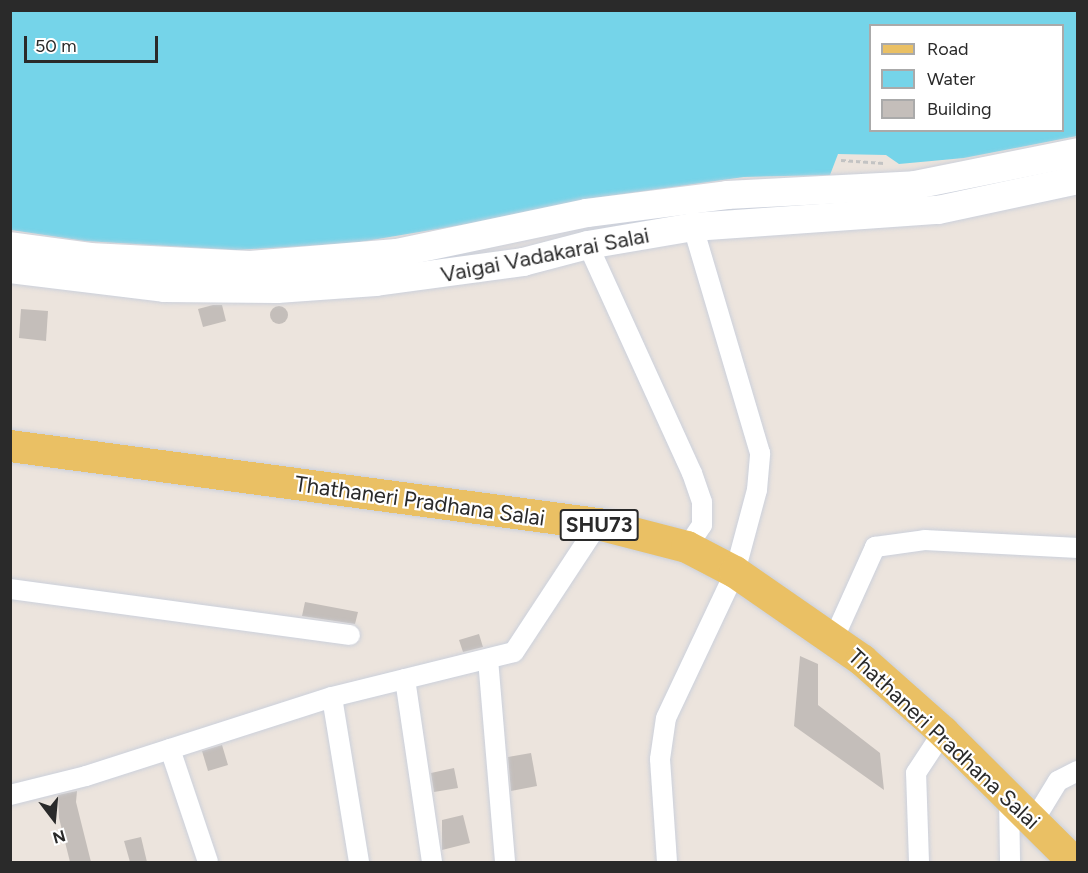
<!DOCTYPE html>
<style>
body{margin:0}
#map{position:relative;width:1088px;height:873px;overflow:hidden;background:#ece4dd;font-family:Figtree,sans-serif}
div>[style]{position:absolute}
.water>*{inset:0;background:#75d4e9}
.building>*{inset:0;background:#c4beba}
.round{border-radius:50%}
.path>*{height:3px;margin-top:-1.5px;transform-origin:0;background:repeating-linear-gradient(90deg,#c3c3c3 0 4.5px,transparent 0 7.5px)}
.roads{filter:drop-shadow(0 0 2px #cbd0db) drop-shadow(0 0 2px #cbd0db)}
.street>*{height:20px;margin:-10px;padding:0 10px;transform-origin:10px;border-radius:10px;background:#fff}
.secondary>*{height:28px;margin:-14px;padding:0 14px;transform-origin:14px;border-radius:14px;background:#fff}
.primary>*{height:32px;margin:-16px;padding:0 16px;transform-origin:16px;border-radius:16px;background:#eac064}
span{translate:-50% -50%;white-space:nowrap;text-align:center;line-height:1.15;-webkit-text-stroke:4.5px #fff;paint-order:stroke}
.shield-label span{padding:2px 4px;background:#fff;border:2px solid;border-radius:4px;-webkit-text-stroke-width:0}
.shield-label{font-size:21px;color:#2a2a2a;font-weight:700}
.street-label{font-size:22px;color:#2a2a2a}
.frame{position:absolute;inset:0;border:12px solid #2a2a2a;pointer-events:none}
.legend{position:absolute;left:869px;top:24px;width:195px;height:108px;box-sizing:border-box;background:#fff;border:2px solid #aaa;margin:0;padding:8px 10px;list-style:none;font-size:18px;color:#2a2a2a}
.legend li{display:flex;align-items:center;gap:12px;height:30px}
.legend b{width:30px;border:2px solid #aaa}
.north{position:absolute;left:24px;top:789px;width:60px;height:60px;-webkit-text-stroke:4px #fff;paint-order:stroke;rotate:164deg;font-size:16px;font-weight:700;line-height:24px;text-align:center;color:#2a2a2a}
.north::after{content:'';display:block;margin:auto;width:21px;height:27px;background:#2a2a2a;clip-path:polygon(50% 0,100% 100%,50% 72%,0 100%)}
.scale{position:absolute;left:24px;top:36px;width:134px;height:27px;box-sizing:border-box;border:3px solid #2a2a2a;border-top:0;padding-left:8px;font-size:18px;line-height:21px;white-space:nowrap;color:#2a2a2a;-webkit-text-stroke:4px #fff;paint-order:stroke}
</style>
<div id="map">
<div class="water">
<i style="clip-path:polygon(evenodd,11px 11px,1077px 11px,1077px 136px,964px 158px,899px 164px,886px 155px,838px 154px,830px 175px,744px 177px,587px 199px,503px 218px,354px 243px,236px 250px,85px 241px,11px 230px,11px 11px,870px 26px,1062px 26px,1062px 130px,870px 130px,870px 26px)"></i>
</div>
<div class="building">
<i style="clip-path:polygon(213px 305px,222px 305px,226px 321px,203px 327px,198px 309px)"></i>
<i class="round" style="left:270px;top:306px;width:18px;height:18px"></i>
<i style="clip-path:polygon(21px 309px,48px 311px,46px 341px,19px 338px)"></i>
<i style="clip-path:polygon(305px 602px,358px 612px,355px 624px,302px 616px)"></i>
<i style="clip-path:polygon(479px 634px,483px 647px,463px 652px,459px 640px)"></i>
<i style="clip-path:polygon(800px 656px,818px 664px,818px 705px,880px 753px,884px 790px,794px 726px)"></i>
<i style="clip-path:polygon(222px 745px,228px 765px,208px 771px,202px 751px)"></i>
<i style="clip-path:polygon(531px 753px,537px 786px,511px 791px,508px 757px)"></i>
<i style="clip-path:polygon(454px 768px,458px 788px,434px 792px,431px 773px)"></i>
<i style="clip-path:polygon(77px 791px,76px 802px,91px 862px,70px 862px,59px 818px,58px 795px)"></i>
<i style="clip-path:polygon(463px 815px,470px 843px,442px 850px,442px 820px)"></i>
<i style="clip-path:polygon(141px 837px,147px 862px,130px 862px,124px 841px)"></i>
</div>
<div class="path">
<i style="left:841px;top:160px;width:43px;rotate:4deg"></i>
</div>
<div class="roads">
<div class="street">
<i style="left:588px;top:245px;width:251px;rotate:65.5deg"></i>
<i style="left:692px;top:473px;width:31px;rotate:71deg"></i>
<i style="left:702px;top:502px;width:23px;rotate:90deg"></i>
<i style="left:702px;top:525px;width:27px;rotate:124deg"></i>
<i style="left:10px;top:589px;width:343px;rotate:7.7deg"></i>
<i style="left:834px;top:638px;width:100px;rotate:-65.7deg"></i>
<i style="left:875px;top:547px;width:50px;rotate:-8deg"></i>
<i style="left:925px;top:540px;width:153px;rotate:3deg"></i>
<i style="left:488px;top:659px;width:204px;rotate:85.2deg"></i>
<i style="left:405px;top:679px;width:185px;rotate:81.6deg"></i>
<i style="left:170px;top:749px;width:119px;rotate:71.4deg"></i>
<i style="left:10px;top:795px;width:78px;rotate:-14deg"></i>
<i style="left:86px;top:776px;width:258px;rotate:-17.8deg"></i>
<i style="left:1009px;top:795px;width:67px;rotate:89.1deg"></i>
<i style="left:1033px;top:822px;width:48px;rotate:-58.6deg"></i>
<i style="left:1058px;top:781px;width:22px;rotate:-27deg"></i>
<i style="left:359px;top:862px;width:167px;rotate:-99.3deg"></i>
<i style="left:332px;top:697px;width:187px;rotate:-13.9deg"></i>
<i style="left:514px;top:652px;width:153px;rotate:-56.7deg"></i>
<i style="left:667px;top:862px;width:103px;rotate:-93.9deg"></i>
<i style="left:660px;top:759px;width:41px;rotate:-81.7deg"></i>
<i style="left:666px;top:718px;width:161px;rotate:-64.7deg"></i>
<i style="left:735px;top:572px;width:85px;rotate:-75deg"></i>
<i style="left:757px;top:490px;width:37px;rotate:-85deg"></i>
<i style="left:760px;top:453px;width:236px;rotate:-106.5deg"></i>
<i style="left:919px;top:862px;width:89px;rotate:-91.9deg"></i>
<i style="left:916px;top:773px;width:49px;rotate:-56.6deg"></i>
</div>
<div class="secondary">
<i style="left:10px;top:246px;width:81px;rotate:7.8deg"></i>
<i style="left:90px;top:257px;width:160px;rotate:2.9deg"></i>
<i style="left:250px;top:265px;width:147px;rotate:-4.7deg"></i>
<i style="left:397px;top:253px;width:194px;rotate:-11.9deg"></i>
<i style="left:587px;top:213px;width:141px;rotate:-7.3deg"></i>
<i style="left:727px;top:195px;width:188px;rotate:-3deg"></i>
<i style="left:915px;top:185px;width:166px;rotate:-11.4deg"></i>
<i style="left:10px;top:269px;width:155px;rotate:7deg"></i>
<i style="left:164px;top:288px;width:113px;rotate:0.5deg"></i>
<i style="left:277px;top:289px;width:99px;rotate:-4deg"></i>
<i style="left:376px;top:282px;width:148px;rotate:-7.7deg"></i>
<i style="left:523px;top:262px;width:67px;rotate:-14.7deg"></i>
<i style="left:588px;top:245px;width:107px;rotate:-9.7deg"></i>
<i style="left:693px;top:227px;width:246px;rotate:-4deg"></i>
<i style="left:938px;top:210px;width:143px;rotate:-12.1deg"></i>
</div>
<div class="primary">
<i style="left:10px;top:446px;width:593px;rotate:7.56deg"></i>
<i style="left:598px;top:524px;width:92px;rotate:14.5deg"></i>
<i style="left:687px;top:547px;width:54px;rotate:27.5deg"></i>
<i style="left:735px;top:572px;width:155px;rotate:34.7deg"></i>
<i style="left:862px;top:660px;width:108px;rotate:41.6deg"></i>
<i style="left:943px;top:732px;width:185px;rotate:44.8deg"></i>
</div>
</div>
<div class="shield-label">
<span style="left:599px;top:525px">SHU73</span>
</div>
<div class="street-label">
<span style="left:545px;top:255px;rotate:-11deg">Vaigai Vadakarai Salai</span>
<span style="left:420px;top:501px;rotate:8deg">Thathaneri Pradhana Salai</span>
<span style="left:944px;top:739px;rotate:43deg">Thathaneri Pradhana Salai</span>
</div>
<div class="frame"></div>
<ul class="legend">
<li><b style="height:8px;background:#eac064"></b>Road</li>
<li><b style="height:16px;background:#75d4e9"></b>Water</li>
<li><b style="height:16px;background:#c4beba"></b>Building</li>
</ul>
<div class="north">N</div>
<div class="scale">50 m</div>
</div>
